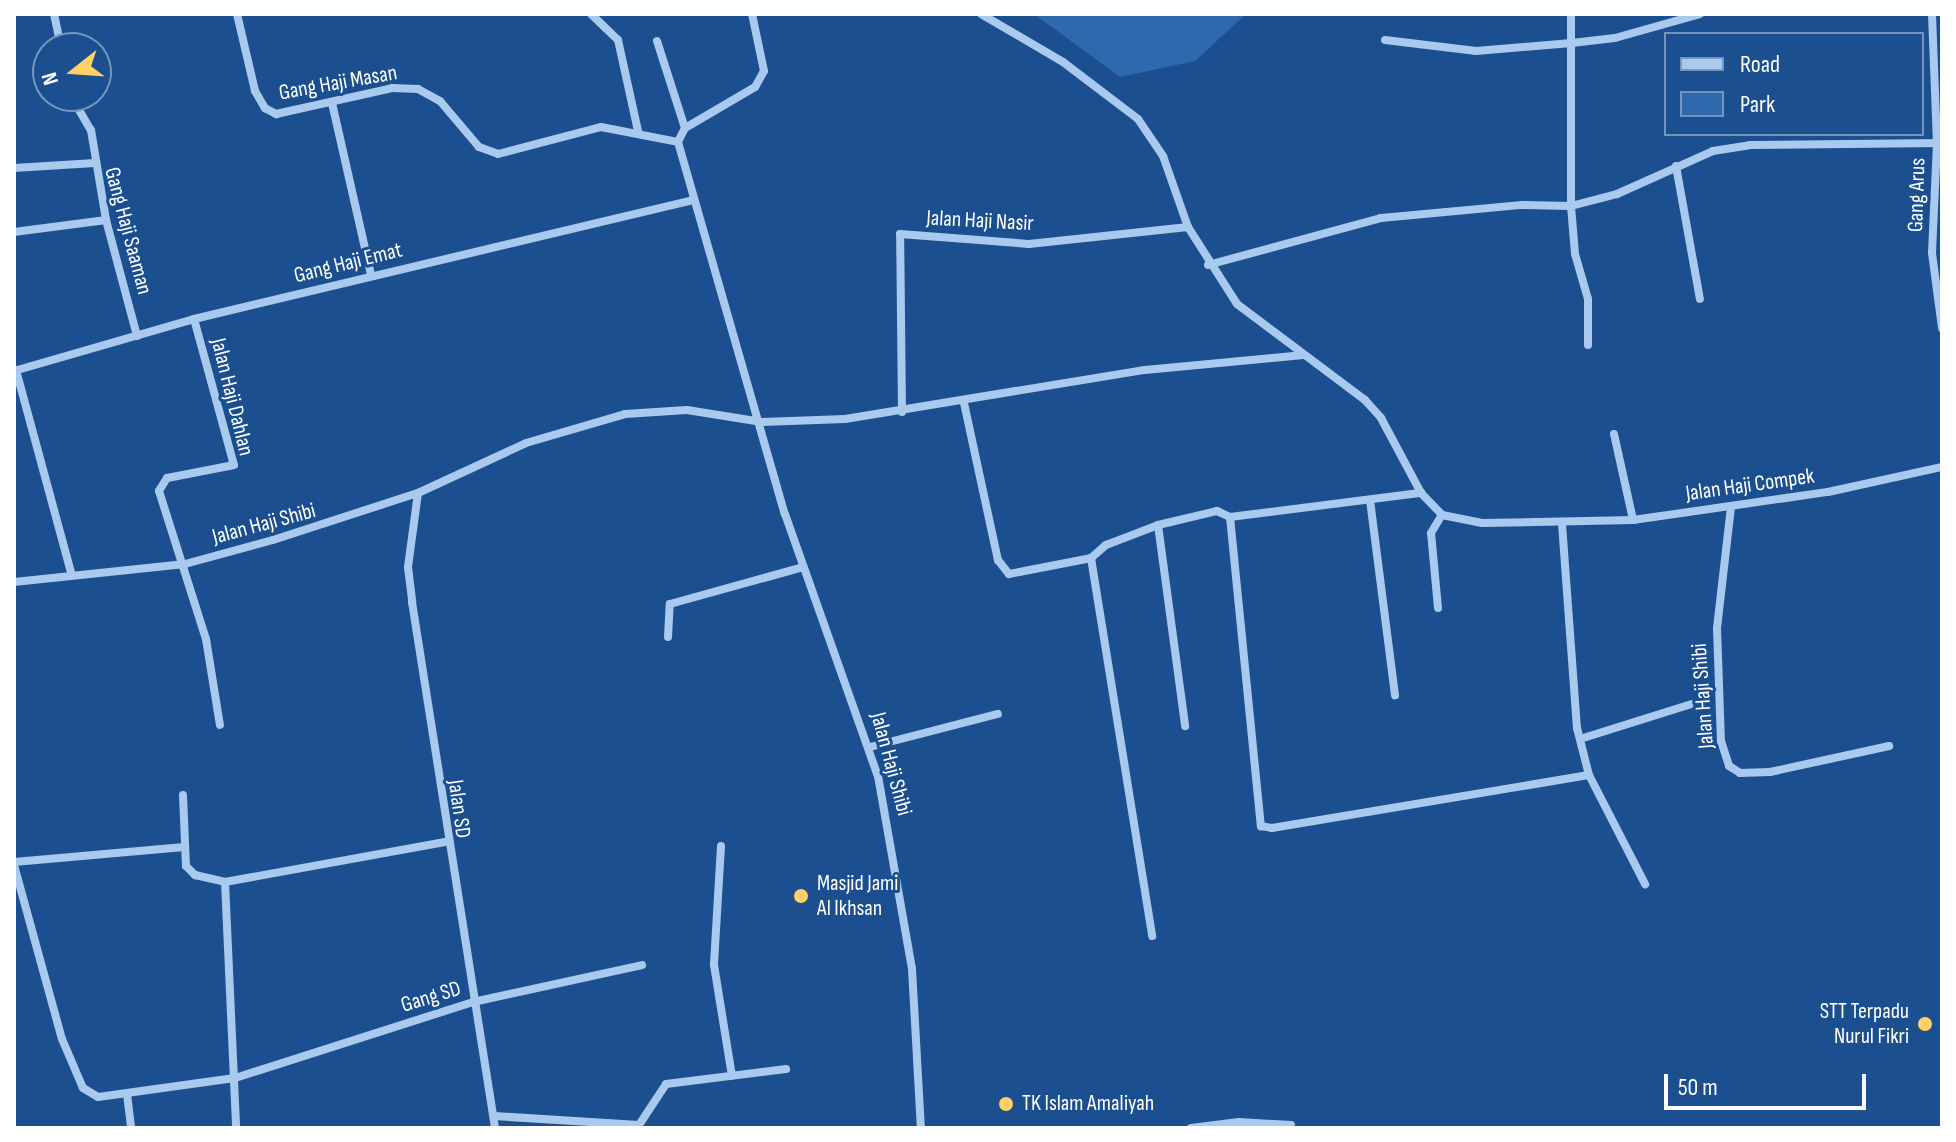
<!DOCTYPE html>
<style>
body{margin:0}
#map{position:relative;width:1956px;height:1142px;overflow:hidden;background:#1b4f8f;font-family:"Sofia Sans Condensed",sans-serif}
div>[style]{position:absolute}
.green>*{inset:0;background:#2e69ad}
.street>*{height:8px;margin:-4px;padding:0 4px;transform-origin:4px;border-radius:4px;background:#a9c9ee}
.dots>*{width:22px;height:22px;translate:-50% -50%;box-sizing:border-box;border:4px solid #1b4f8f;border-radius:50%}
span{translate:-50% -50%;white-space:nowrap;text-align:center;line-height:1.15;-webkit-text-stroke:6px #1b4f8f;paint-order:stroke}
.street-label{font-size:22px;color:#fff}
.poi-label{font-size:22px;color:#fff}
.left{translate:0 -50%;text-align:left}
.right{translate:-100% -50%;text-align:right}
.frame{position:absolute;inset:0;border:16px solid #fff;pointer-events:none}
.legend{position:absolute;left:1664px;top:32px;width:260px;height:104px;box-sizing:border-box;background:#1b4f8f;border:2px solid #7695bc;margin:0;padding:10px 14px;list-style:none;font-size:24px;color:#fff}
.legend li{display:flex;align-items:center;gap:16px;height:40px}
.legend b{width:40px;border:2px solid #7695bc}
.north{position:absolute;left:32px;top:32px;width:80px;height:80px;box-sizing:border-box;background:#1b4f8f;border:2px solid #7695bc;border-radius:50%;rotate:253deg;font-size:22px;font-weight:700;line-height:32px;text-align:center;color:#fff}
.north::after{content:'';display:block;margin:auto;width:28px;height:36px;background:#ffd166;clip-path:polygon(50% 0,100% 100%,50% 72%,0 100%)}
.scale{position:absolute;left:1664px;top:1074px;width:202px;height:36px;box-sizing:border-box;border:4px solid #fff;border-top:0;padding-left:10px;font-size:24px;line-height:28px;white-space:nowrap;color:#fff;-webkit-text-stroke:6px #1b4f8f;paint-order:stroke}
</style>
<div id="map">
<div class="green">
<i style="clip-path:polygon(1034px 14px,1246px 14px,1195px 61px,1120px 77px)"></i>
</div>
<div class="street">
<i style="left:54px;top:14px;width:35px;rotate:78deg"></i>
<i style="left:237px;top:14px;width:79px;rotate:76.8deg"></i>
<i style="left:255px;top:91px;width:20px;rotate:60deg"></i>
<i style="left:265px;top:108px;width:13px;rotate:29deg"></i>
<i style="left:276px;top:114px;width:119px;rotate:-12.6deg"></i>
<i style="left:392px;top:88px;width:26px;rotate:2deg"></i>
<i style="left:418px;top:89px;width:25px;rotate:29deg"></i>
<i style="left:440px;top:101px;width:60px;rotate:49.7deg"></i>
<i style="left:479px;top:147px;width:20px;rotate:20deg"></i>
<i style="left:498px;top:154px;width:106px;rotate:-14.7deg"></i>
<i style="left:601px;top:127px;width:78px;rotate:11deg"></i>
<i style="left:591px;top:14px;width:37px;rotate:44deg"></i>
<i style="left:618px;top:40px;width:93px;rotate:77.6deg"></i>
<i style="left:752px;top:14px;width:58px;rotate:78.1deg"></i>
<i style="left:764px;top:71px;width:18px;rotate:119deg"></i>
<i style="left:755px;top:87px;width:81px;rotate:149.6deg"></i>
<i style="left:685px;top:128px;width:16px;rotate:117deg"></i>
<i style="left:678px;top:142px;width:387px;rotate:74deg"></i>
<i style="left:785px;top:514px;width:278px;rotate:70.5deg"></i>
<i style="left:878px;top:776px;width:196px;rotate:80deg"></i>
<i style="left:912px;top:969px;width:159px;rotate:86.8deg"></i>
<i style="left:981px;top:14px;width:95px;rotate:30.3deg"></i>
<i style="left:1063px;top:62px;width:94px;rotate:37.2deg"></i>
<i style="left:1138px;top:119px;width:45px;rotate:56deg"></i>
<i style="left:1163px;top:156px;width:75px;rotate:70.6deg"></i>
<i style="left:1188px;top:227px;width:91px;rotate:57.5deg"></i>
<i style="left:1237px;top:304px;width:160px;rotate:36.9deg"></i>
<i style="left:1365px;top:400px;width:24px;rotate:48deg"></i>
<i style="left:1381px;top:418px;width:85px;rotate:61.9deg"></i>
<i style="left:1421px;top:493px;width:30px;rotate:46deg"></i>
<i style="left:1442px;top:515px;width:41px;rotate:11.3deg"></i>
<i style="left:1482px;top:523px;width:151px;rotate:-1.1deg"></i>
<i style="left:1633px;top:520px;width:197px;rotate:-8.2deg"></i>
<i style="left:1828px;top:492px;width:117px;rotate:-12.4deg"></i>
<i style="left:1571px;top:14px;width:192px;rotate:90deg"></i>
<i style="left:1571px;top:206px;width:48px;rotate:85.2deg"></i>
<i style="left:1575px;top:254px;width:47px;rotate:73.9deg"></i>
<i style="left:1588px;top:299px;width:46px;rotate:90deg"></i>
<i style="left:1932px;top:14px;width:129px;rotate:87.8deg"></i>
<i style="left:1937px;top:143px;width:110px;rotate:92.6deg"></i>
<i style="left:1932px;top:253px;width:76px;rotate:82.4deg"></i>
<i style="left:1385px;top:40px;width:92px;rotate:6.9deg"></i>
<i style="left:1476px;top:51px;width:96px;rotate:-4.8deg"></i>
<i style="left:1572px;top:43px;width:43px;rotate:-6.6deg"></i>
<i style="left:1615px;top:38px;width:88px;rotate:-15.8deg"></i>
<i style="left:657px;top:41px;width:91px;rotate:72.2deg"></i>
<i style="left:71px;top:96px;width:39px;rotate:60deg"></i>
<i style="left:91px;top:130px;width:91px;rotate:80.5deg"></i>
<i style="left:106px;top:220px;width:120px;rotate:75deg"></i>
<i style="left:332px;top:103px;width:176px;rotate:77.2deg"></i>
<i style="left:1676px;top:166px;width:135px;rotate:79.8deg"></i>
<i style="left:14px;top:168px;width:81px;rotate:-3.5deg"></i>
<i style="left:14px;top:232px;width:93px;rotate:-7.4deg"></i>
<i style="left:1208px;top:265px;width:179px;rotate:-15.2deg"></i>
<i style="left:1381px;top:218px;width:142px;rotate:-5.3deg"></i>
<i style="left:1522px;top:205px;width:49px;rotate:1.2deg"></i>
<i style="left:1571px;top:206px;width:48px;rotate:-14.6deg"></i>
<i style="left:1617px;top:194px;width:105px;rotate:-24.1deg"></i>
<i style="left:1713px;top:151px;width:37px;rotate:-9deg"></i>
<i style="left:1750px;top:145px;width:192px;rotate:-0.6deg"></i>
<i style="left:194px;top:319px;width:151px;rotate:74.7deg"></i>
<i style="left:234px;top:465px;width:68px;rotate:169deg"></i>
<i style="left:167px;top:478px;width:15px;rotate:122deg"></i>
<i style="left:159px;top:491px;width:155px;rotate:72.4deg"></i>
<i style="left:206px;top:639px;width:87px;rotate:80.8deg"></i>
<i style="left:16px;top:370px;width:210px;rotate:74.8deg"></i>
<i style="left:14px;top:371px;width:187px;rotate:-16.1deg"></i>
<i style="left:194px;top:319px;width:513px;rotate:-13.41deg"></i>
<i style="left:964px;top:403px;width:161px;rotate:77.8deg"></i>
<i style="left:998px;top:560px;width:18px;rotate:52deg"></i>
<i style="left:1009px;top:574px;width:84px;rotate:-11deg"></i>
<i style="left:1091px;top:558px;width:20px;rotate:-41deg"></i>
<i style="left:1106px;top:545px;width:56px;rotate:-21deg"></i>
<i style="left:1158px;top:525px;width:61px;rotate:-13.3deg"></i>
<i style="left:1217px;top:511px;width:14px;rotate:25deg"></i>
<i style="left:1230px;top:517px;width:193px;rotate:-7.2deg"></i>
<i style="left:902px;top:412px;width:178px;rotate:-90.6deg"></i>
<i style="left:900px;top:234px;width:129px;rotate:4.4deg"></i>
<i style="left:1029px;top:244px;width:160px;rotate:-6.1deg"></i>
<i style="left:1614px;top:434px;width:88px;rotate:77.5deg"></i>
<i style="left:418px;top:493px;width:75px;rotate:97.7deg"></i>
<i style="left:408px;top:567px;width:35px;rotate:83deg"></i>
<i style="left:412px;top:602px;width:533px;rotate:81.03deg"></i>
<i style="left:1370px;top:500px;width:197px;rotate:82.7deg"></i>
<i style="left:1731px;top:507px;width:122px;rotate:96.6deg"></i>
<i style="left:1717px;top:628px;width:113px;rotate:88deg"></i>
<i style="left:1721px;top:741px;width:26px;rotate:72deg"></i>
<i style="left:1729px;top:766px;width:13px;rotate:32deg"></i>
<i style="left:1740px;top:773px;width:30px;rotate:-2deg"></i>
<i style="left:1770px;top:772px;width:122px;rotate:-12.3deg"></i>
<i style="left:1230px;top:517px;width:311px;rotate:84.3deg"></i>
<i style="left:1261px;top:826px;width:11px;rotate:10deg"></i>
<i style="left:1272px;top:828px;width:321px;rotate:-9.5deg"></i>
<i style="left:1562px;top:524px;width:205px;rotate:85.8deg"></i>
<i style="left:1577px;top:728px;width:49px;rotate:75.7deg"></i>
<i style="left:1589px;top:775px;width:123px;rotate:62.8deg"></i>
<i style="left:1158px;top:525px;width:203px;rotate:82.3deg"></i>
<i style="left:1091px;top:558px;width:383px;rotate:80.8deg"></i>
<i style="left:14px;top:582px;width:172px;rotate:-6deg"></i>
<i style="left:185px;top:564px;width:91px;rotate:-15.3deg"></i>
<i style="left:273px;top:540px;width:152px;rotate:-18deg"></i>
<i style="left:418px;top:493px;width:119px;rotate:-24.8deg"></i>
<i style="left:526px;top:443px;width:103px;rotate:-16.3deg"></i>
<i style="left:625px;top:414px;width:62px;rotate:-3.7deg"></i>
<i style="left:687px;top:410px;width:76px;rotate:9.1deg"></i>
<i style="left:762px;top:422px;width:83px;rotate:-2.1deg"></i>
<i style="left:845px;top:419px;width:304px;rotate:-9.3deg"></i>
<i style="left:1145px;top:370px;width:159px;rotate:-5.4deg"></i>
<i style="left:1438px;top:608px;width:75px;rotate:-95.3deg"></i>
<i style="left:1431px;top:533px;width:21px;rotate:-59deg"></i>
<i style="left:668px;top:637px;width:33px;rotate:-87deg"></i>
<i style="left:670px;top:604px;width:138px;rotate:-15.5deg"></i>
<i style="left:1580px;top:739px;width:117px;rotate:-17.4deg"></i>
<i style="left:870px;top:747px;width:132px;rotate:-14.5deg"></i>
<i style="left:183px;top:795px;width:71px;rotate:87.6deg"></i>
<i style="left:186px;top:866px;width:13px;rotate:45deg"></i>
<i style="left:195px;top:875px;width:31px;rotate:13deg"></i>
<i style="left:225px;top:882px;width:225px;rotate:-10.3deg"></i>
<i style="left:721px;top:846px;width:119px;rotate:93.4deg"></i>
<i style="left:714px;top:965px;width:112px;rotate:80.8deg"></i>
<i style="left:14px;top:862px;width:171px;rotate:-5deg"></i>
<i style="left:14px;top:865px;width:180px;rotate:74.6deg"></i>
<i style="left:62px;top:1039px;width:53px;rotate:66.8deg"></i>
<i style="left:83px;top:1088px;width:17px;rotate:31deg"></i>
<i style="left:98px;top:1097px;width:138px;rotate:-7.9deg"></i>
<i style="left:235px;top:1078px;width:250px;rotate:-17.7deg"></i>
<i style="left:473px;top:1002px;width:173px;rotate:-12.3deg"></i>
<i style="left:225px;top:882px;width:246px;rotate:87.4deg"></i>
<i style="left:127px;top:1094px;width:34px;rotate:83deg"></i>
<i style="left:494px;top:1116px;width:145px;rotate:3.6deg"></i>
<i style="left:639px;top:1125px;width:49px;rotate:-56.6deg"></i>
<i style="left:666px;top:1084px;width:121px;rotate:-7.1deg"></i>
<i style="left:1191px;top:1128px;width:48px;rotate:-7.1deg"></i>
<i style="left:1239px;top:1122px;width:52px;rotate:3.3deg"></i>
</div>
<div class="dots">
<i style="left:801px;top:896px;background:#ffd166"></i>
<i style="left:1925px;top:1024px;background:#ffd166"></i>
<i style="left:1006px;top:1104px;background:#ffd166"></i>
</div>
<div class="street-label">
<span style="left:338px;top:83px;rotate:-10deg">Gang Haji Masan</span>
<span style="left:1917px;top:195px;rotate:-88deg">Gang Arus</span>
<span style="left:980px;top:221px;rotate:3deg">Jalan Haji Nasir</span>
<span style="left:128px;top:231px;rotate:75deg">Gang Haji Saaman</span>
<span style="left:348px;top:263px;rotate:-14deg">Gang Haji Emat</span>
<span style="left:232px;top:397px;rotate:76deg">Jalan Haji Dahlan</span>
<span style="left:1750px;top:485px;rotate:-8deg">Jalan Haji Compek</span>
<span style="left:264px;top:524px;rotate:-15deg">Jalan Haji Shibi</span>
<span style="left:1703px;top:696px;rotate:-94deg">Jalan Haji Shibi</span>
<span style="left:891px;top:764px;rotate:75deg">Jalan Haji Shibi</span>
<span style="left:459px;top:809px;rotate:82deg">Jalan SD</span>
<span style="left:431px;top:997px;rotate:-17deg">Gang SD</span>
</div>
<div class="poi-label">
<span class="left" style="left:817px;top:896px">Masjid Jami<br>Al Ikhsan</span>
<span class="right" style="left:1909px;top:1024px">STT Terpadu<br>Nurul Fikri</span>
<span class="left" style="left:1022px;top:1104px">TK Islam Amaliyah</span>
</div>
<div class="frame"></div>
<ul class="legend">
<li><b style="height:10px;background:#a9c9ee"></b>Road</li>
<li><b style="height:22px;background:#2e69ad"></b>Park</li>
</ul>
<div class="north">N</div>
<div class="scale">50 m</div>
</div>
